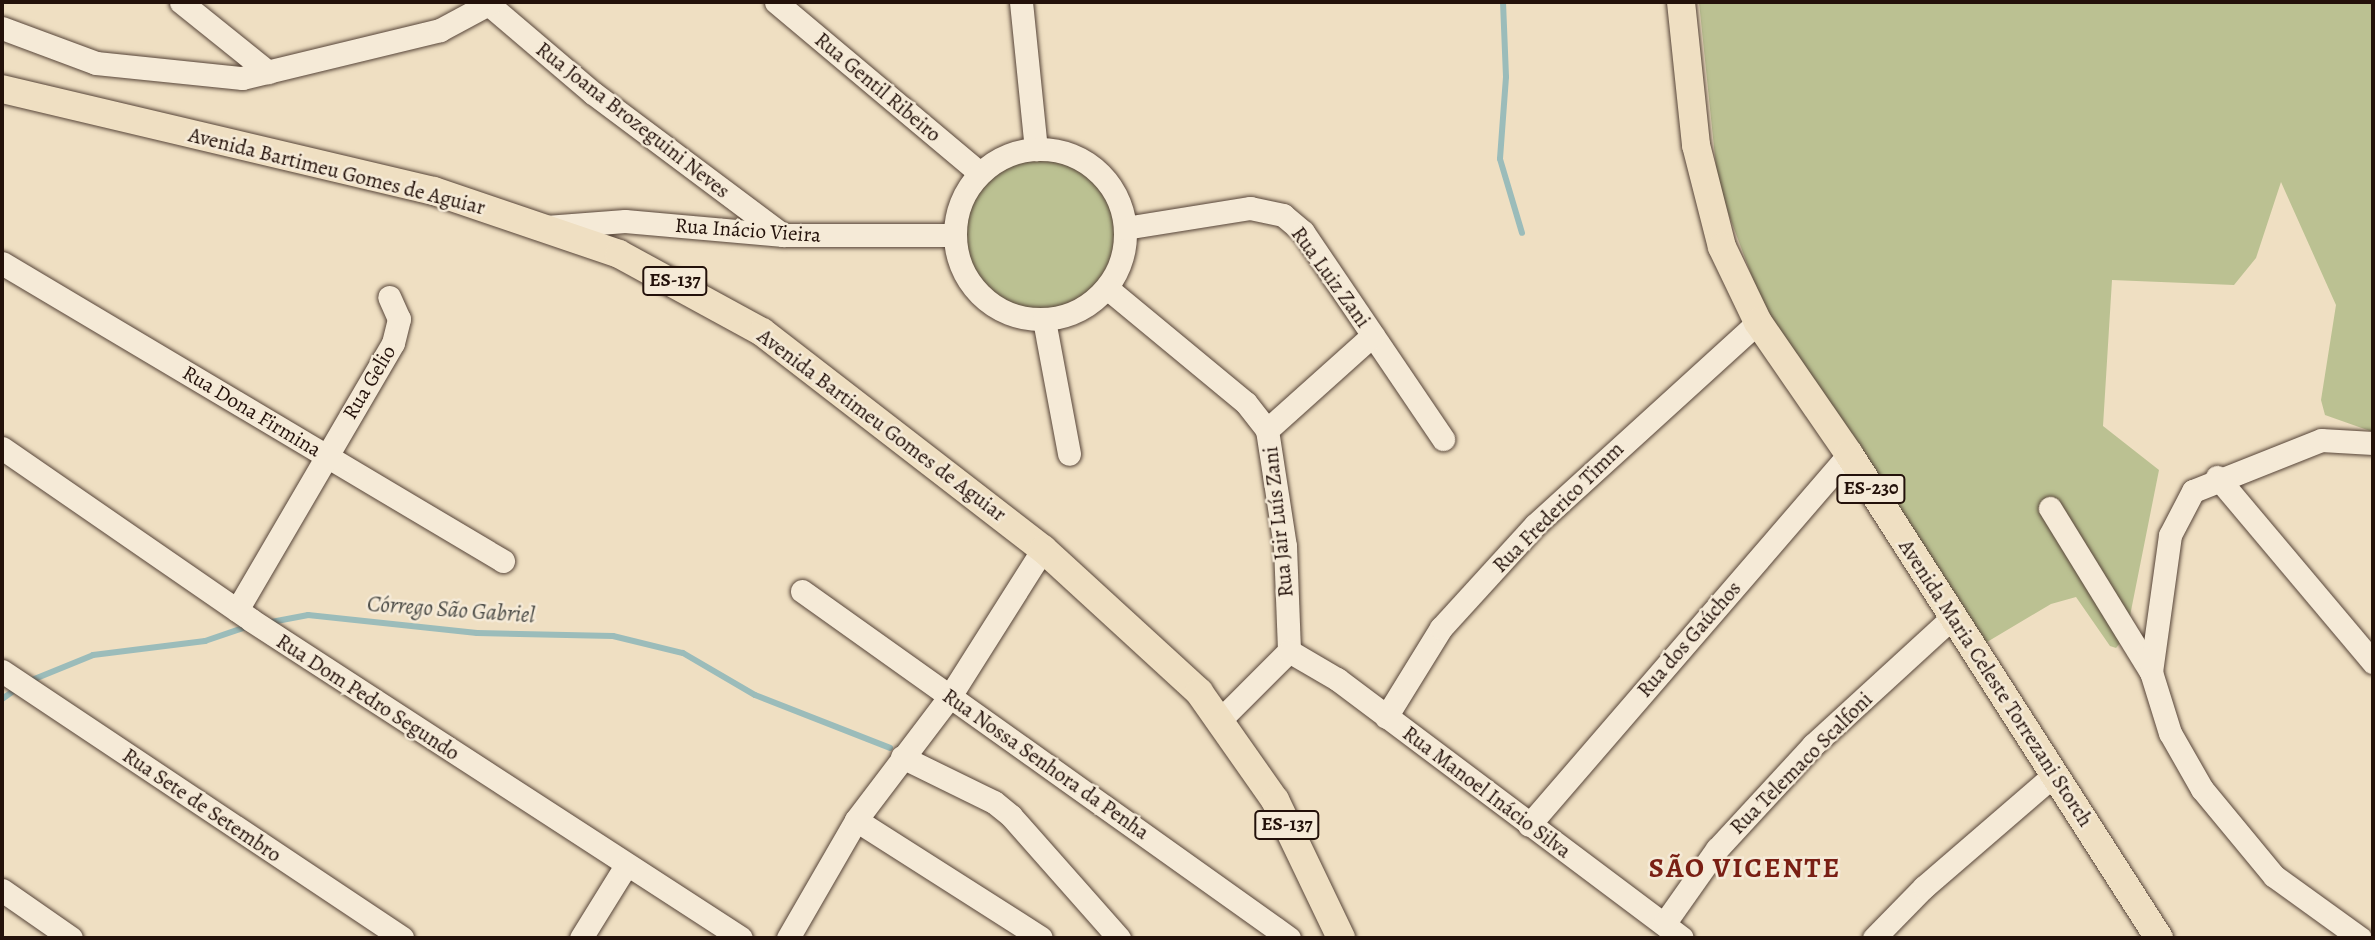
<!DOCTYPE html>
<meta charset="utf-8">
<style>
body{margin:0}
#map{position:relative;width:2375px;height:940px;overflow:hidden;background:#efdfc2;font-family:Alegreya,serif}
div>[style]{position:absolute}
.green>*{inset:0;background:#bbc192}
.round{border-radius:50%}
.stream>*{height:6px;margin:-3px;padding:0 3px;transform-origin:3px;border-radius:3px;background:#9bbcba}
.roads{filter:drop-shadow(0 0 2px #564438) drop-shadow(0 0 2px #564438)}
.minor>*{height:23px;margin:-11.5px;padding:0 11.5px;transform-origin:11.5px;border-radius:11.5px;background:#f5ead7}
.minor>.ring{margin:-11.5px;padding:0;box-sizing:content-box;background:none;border:23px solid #f5ead7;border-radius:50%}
.major>*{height:28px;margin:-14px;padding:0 14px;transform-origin:14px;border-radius:14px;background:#efdfc2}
span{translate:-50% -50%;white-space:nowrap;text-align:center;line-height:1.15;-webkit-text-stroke:5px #f5ead7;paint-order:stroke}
.shield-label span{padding:2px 5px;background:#f5ead7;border:2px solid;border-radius:5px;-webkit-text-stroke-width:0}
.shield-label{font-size:19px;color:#23110a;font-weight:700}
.street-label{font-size:21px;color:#23110a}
.water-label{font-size:23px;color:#4d4d48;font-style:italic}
.district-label{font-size:28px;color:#7a1f14;font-weight:700;letter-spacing:2px}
.frame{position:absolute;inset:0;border:4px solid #23110a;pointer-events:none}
</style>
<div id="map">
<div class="green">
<i style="clip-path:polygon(1699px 2px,2373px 2px,2373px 432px,2325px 415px,2321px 400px,2336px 305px,2281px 182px,2256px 258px,2234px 285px,2112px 280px,2103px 426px,2159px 470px,2126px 636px,2116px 648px,2110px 646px,2076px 597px,2051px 604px,1982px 645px,1828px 420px,1757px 290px,1718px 186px)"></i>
<i class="round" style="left:964px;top:159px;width:150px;height:150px"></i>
</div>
<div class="stream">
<i style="left:1503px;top:2px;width:75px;rotate:87.7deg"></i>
<i style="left:1506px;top:77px;width:82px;rotate:94.2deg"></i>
<i style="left:1500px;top:159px;width:77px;rotate:73.4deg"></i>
<i style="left:266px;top:623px;width:43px;rotate:-10.8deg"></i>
<i style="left:308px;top:615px;width:170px;rotate:6.1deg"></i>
<i style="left:477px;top:633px;width:136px;rotate:1.3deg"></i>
<i style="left:613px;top:636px;width:72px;rotate:13.7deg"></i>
<i style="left:683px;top:653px;width:83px;rotate:30.3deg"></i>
<i style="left:755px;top:695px;width:145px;rotate:21.4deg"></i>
<i style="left:27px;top:682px;width:71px;rotate:-22.2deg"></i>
<i style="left:93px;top:655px;width:113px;rotate:-7.1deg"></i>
<i style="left:205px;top:641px;width:46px;rotate:-18.8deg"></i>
<i style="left:2px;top:699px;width:19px;rotate:-35deg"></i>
</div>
<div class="roads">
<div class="minor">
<i style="left:181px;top:2px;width:112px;rotate:38.8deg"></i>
<i style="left:486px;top:2px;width:140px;rotate:40.4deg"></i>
<i style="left:593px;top:93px;width:237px;rotate:36.8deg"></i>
<i style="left:776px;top:2px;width:266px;rotate:40deg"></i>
<i style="left:1021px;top:2px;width:148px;rotate:84.2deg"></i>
<i style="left:2px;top:28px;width:100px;rotate:20.4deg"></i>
<i style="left:96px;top:63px;width:147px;rotate:5.9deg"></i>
<i style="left:242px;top:78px;width:204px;rotate:-13.6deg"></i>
<i style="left:440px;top:30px;width:59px;rotate:-28.3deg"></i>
<i class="ring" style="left:955px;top:149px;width:147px;height:147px"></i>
<i style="left:546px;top:227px;width:79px;rotate:-4.3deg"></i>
<i style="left:625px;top:221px;width:159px;rotate:5.1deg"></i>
<i style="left:783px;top:235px;width:171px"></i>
<i style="left:1125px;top:228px;width:127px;rotate:-9.1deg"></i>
<i style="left:1250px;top:208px;width:34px;rotate:12deg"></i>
<i style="left:1283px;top:215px;width:26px;rotate:40deg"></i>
<i style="left:1303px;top:232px;width:250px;rotate:55.9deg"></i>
<i style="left:2px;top:263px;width:583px;rotate:30.74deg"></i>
<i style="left:1107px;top:288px;width:180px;rotate:39.6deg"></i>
<i style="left:1246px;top:403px;width:34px;rotate:52deg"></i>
<i style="left:1267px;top:430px;width:117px;rotate:81.2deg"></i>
<i style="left:1285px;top:546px;width:105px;rotate:87.8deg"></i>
<i style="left:1289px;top:651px;width:95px;rotate:135deg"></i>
<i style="left:1044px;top:320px;width:136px;rotate:79.4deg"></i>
<i style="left:1267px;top:430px;width:142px;rotate:-41.9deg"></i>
<i style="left:2px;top:448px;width:303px;rotate:34.6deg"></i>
<i style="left:251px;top:620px;width:584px;rotate:32.98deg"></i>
<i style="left:2217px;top:477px;width:242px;rotate:49.9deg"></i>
<i style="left:2050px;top:508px;width:193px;rotate:58.4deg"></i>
<i style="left:802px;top:591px;width:598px;rotate:35.47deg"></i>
<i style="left:237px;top:610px;width:309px;rotate:-59.7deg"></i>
<i style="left:393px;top:343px;width:25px;rotate:-76deg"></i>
<i style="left:399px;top:319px;width:24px;rotate:-114deg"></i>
<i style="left:1289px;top:651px;width:56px;rotate:30.3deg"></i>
<i style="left:1337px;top:679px;width:431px;rotate:36.9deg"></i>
<i style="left:2px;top:671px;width:481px;rotate:33.7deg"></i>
<i style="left:1386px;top:717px;width:105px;rotate:-58.3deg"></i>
<i style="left:1441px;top:628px;width:139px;rotate:-47.6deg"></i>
<i style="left:1535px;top:525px;width:302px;rotate:-42.3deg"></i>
<i style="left:902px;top:757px;width:102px;rotate:26.1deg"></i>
<i style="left:994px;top:802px;width:22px;rotate:39deg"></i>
<i style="left:1011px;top:816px;width:163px;rotate:48.5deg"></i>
<i style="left:856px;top:820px;width:219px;rotate:32.5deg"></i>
<i style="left:1529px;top:825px;width:490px;rotate:-49.2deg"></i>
<i style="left:2px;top:890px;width:84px;rotate:34.8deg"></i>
<i style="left:1664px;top:924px;width:92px;rotate:-54.8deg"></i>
<i style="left:1717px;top:849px;width:142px;rotate:-47.3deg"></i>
<i style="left:1813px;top:745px;width:191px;rotate:-42.5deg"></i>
<i style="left:581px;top:938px;width:84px;rotate:-58.2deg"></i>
<i style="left:788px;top:938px;width:136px;rotate:-60deg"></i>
<i style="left:856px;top:820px;width:156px;rotate:-52.8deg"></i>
<i style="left:950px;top:696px;width:174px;rotate:-57.7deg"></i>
<i style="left:1874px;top:938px;width:71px;rotate:-45.6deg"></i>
<i style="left:1924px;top:887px;width:173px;rotate:-40.8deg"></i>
<i style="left:2360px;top:938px;width:106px;rotate:-144.2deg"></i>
<i style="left:2274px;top:876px;width:113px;rotate:-129.6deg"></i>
<i style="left:2202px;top:789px;width:64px;rotate:-119.7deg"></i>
<i style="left:2170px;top:733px;width:64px;rotate:-107.3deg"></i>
<i style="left:2151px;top:672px;width:138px;rotate:-82.1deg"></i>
<i style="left:2170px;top:535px;width:50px;rotate:-62.4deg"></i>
<i style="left:2193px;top:491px;width:138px;rotate:-21.7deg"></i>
<i style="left:2321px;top:440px;width:52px;rotate:3.3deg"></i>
</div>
<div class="major">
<i style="left:1681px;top:2px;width:144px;rotate:84deg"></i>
<i style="left:1696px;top:145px;width:105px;rotate:75.7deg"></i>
<i style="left:1722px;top:247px;width:83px;rotate:64.4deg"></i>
<i style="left:1758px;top:322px;width:160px;rotate:55.4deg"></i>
<i style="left:1849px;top:454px;width:575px;rotate:57.36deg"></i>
<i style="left:2px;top:89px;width:444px;rotate:13.3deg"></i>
<i style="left:434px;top:191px;width:195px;rotate:18.8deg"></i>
<i style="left:619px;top:254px;width:163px;rotate:28.6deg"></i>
<i style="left:762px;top:332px;width:355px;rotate:37.7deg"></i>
<i style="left:1043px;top:549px;width:212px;rotate:42.5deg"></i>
<i style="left:1199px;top:692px;width:132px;rotate:54.9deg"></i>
<i style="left:1275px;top:800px;width:153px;rotate:64.4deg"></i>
</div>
</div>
<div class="shield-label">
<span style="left:675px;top:281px">ES-137</span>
<span style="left:1871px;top:489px">ES-230</span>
<span style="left:1287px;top:825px">ES-137</span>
</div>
<div class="street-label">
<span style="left:878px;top:87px;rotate:40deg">Rua Gentil Ribeiro</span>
<span style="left:633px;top:120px;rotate:38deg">Rua Joana Brozeguini Neves</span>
<span style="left:337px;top:171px;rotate:14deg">Avenida Bartimeu Gomes de Aguiar</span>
<span style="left:748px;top:230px;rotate:4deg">Rua Inácio Vieira</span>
<span style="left:1331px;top:277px;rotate:54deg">Rua Luiz Zani</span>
<span style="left:369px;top:382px;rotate:-59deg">Rua Gelio</span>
<span style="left:252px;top:411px;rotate:31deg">Rua Dona Firmina</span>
<span style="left:882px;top:425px;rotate:37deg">Avenida Bartimeu Gomes de Aguiar</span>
<span style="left:1558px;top:507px;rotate:-45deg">Rua Frederico Timm</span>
<span style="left:1278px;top:522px;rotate:-96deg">Rua Jair Luís Zani</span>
<span style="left:1689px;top:639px;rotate:-49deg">Rua dos Gaúchos</span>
<span style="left:1996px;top:683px;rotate:57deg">Avenida Maria Celeste Torrezani Storch</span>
<span style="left:368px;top:697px;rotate:33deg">Rua Dom Pedro Segundo</span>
<span style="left:1801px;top:763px;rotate:-45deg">Rua Telemaco Scalfoni</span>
<span style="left:1046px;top:764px;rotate:35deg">Rua Nossa Senhora da Penha</span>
<span style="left:1487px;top:792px;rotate:37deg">Rua Manoel Inácio Silva</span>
<span style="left:202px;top:805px;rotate:34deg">Rua Sete de Setembro</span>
</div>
<div class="water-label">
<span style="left:451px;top:610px;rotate:4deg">Córrego São Gabriel</span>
</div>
<div class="district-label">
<span style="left:1745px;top:868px">SÃO VICENTE</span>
</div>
<div class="frame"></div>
</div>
